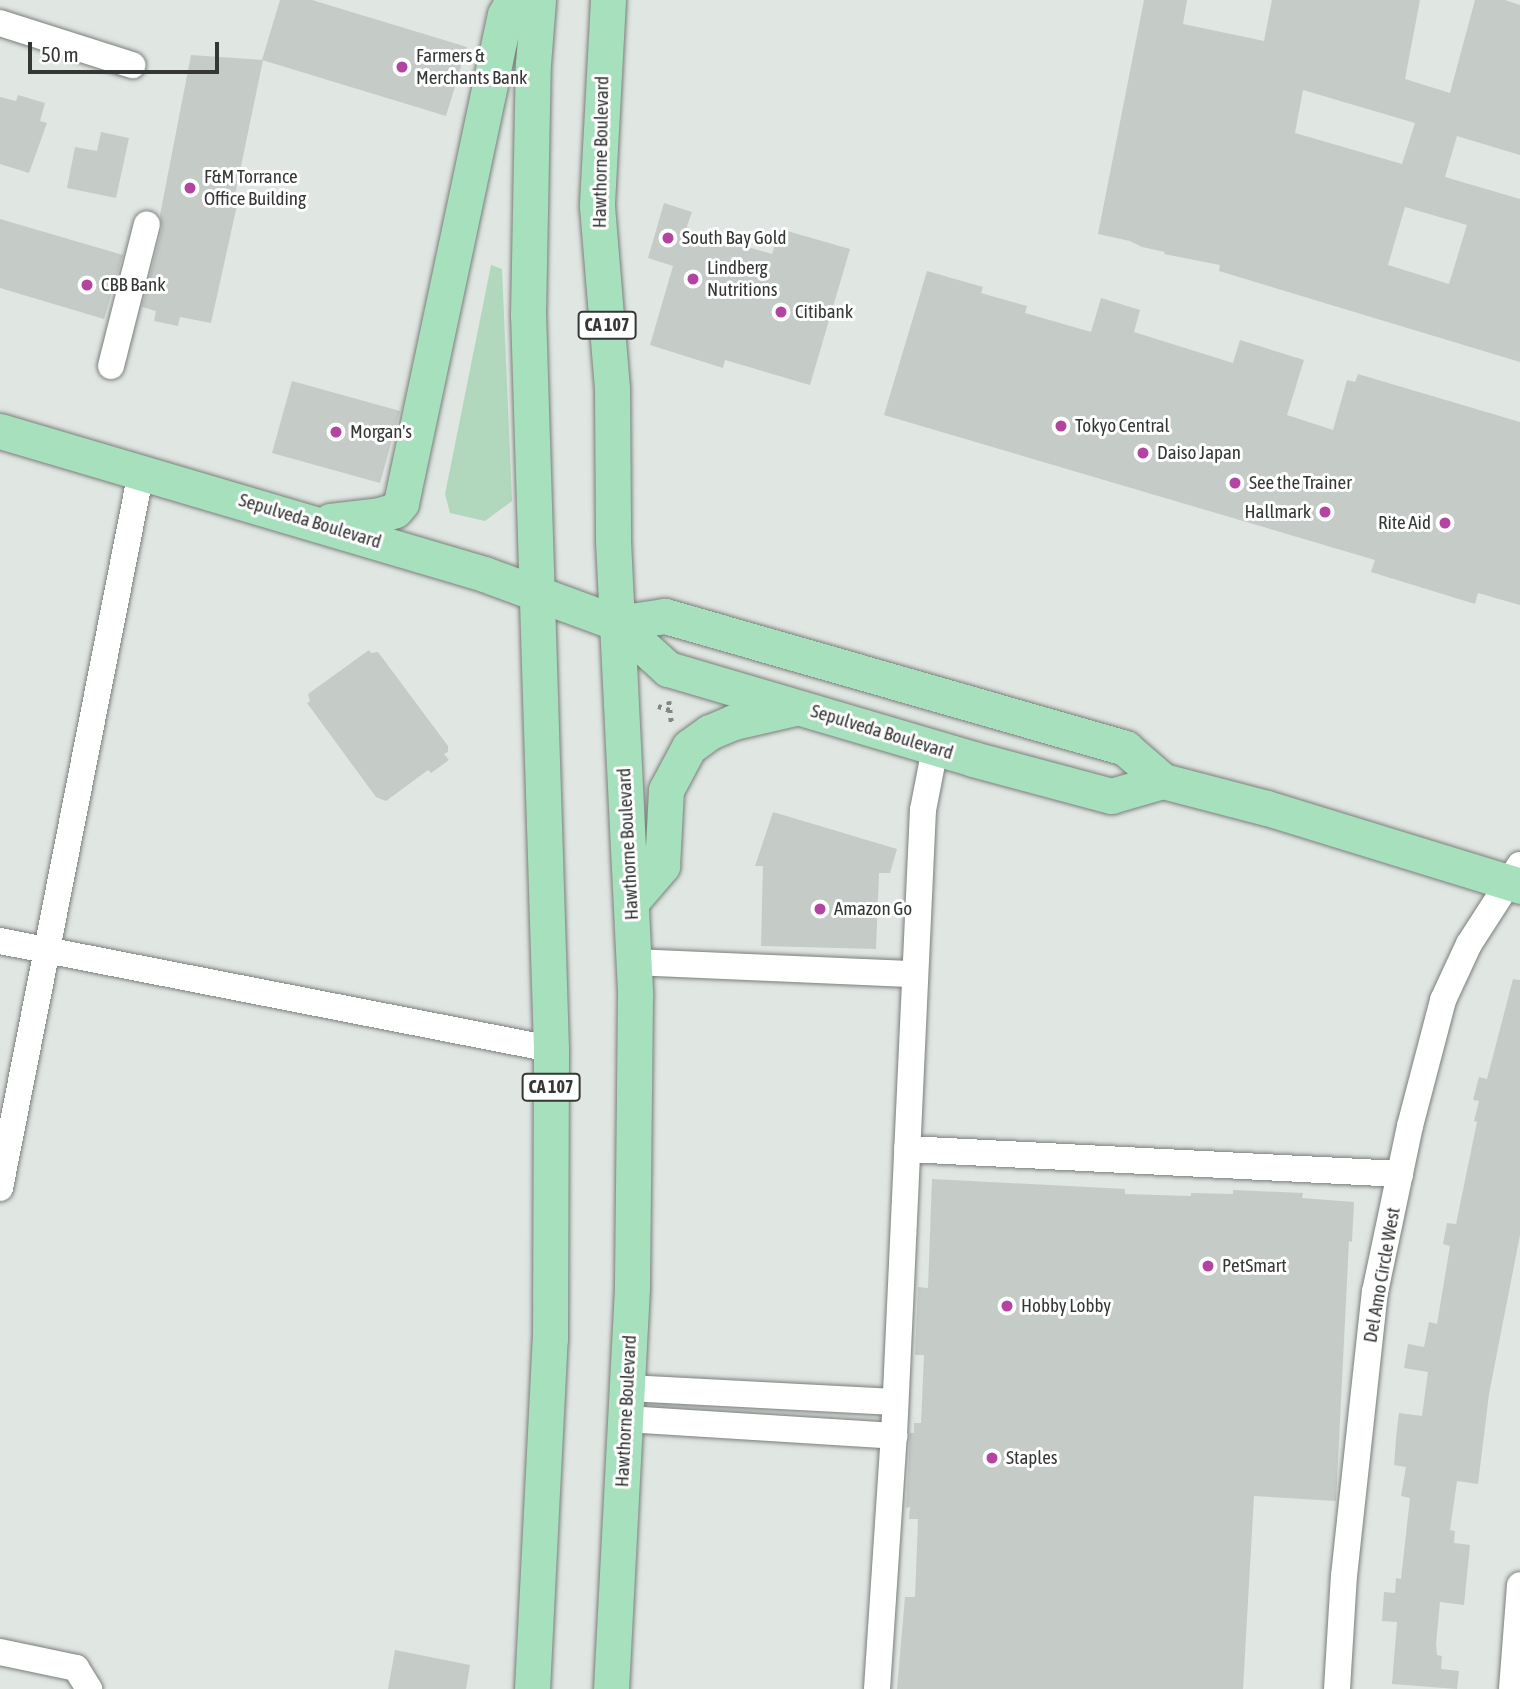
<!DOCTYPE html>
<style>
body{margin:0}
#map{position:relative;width:1520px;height:1689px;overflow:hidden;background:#e0e6e2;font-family:"Asap Condensed",sans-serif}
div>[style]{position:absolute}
.green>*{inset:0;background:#b1d8bd}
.building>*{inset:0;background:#c5cbc6}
.path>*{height:4.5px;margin-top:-2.25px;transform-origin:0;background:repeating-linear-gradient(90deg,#838784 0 3.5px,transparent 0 8.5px)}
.roads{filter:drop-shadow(0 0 2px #7a7f7b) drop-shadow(0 0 2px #7a7f7b)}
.minor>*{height:26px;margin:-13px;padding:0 13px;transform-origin:13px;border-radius:13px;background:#fff}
.major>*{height:35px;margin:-17.5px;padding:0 17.5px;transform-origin:17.5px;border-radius:17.5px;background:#a6e0bc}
.dots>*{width:19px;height:19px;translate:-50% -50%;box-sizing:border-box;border:4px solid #fff;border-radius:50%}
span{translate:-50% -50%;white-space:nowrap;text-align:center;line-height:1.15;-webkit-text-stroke:6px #fff;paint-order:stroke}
.shield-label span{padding:2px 5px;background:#fff;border:2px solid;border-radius:5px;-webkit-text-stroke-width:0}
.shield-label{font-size:18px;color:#353736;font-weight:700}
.poi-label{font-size:19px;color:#353736}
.left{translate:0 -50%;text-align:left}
.right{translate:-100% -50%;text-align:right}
.street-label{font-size:19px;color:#353736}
.scale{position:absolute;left:28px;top:42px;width:191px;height:32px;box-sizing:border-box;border:4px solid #353736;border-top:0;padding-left:9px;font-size:21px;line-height:24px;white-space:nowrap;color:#353736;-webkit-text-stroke:5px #fff;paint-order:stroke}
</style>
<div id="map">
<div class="green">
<i style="clip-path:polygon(491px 265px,502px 269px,512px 501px,485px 521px,450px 513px,445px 494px)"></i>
</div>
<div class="building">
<i style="clip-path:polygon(280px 0,312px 0,467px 47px,446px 116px,262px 60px)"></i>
<i style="clip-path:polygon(evenodd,1144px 0,1187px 0,1183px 24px,1264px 41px,1272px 0,1420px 0,1405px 79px,1450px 93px,1475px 0,1505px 0,1520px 5px,1520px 155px,1457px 136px,1445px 177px,1520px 199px,1520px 362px,1219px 271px,1220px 265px,1164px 254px,1165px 252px,1142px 247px,1130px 241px,1098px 234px,1144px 0,1303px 90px,1415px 123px,1402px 164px,1295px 133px,1303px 90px,1144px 0,1405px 207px,1467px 225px,1449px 284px,1388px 265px,1405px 207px)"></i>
<i style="clip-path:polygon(191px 55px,263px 60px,235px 195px,239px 196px,211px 323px,180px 317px,178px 326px,154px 321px,156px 311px,142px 307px,162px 228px,160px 215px)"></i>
<i style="clip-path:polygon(18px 95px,45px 103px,40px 121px,47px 123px,29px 173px,0 164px,0 97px,16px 101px)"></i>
<i style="clip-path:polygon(101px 132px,129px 138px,116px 198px,67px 188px,75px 147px,97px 151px)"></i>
<i style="clip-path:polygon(664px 203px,692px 212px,686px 229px,772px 254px,780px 229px,850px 249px,810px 385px,725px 360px,723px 368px,650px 345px,673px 266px,648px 258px)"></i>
<i style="clip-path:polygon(0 219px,123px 255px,104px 319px,0 288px)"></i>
<i style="clip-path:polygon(927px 271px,983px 287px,981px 293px,1027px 306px,1025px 313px,1091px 332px,1101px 298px,1140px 310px,1134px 332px,1233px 363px,1240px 340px,1304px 360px,1287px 415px,1333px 430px,1347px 380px,1355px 382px,1358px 374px,1520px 422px,1520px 605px,1478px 593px,1475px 604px,1371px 572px,1375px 560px,884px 415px)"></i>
<i style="clip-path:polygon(292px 381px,400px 411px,380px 483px,272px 453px)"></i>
<i style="clip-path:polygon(369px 650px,371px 653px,378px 652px,448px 746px,448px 752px,444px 754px,449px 760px,431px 773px,428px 770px,386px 801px,376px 797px,307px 703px,310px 701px,308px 694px)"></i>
<i style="clip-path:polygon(773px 812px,897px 849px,890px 873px,879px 873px,876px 949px,761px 946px,763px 866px,755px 866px)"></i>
<i style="clip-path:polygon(1513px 979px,1520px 980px,1520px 1235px,1489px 1394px,1478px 1484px,1457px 1481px,1450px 1530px,1455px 1531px,1454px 1543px,1470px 1545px,1464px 1605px,1440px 1602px,1436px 1644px,1437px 1655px,1442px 1656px,1441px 1669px,1459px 1671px,1457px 1689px,1392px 1684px,1397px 1622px,1382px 1621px,1384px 1592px,1395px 1593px,1396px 1578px,1401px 1579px,1410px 1498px,1401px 1496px,1406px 1467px,1394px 1465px,1396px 1438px,1399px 1413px,1422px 1416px,1428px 1372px,1404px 1368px,1408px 1344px,1424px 1347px,1429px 1322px,1437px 1324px,1450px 1246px,1443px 1244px,1447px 1223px,1456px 1224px,1477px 1122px,1474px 1121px,1479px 1101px,1473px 1100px,1479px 1077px,1487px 1079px)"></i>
<i style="clip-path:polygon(932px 1179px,1125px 1189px,1125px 1194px,1191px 1196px,1191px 1193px,1233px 1194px,1233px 1190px,1303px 1193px,1302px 1198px,1354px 1202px,1352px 1242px,1349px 1241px,1336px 1501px,1254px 1496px,1243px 1689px,897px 1689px,905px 1597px,915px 1597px,918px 1519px,909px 1519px,910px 1507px,906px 1508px,910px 1433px,914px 1433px,914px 1423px,921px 1423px,924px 1355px,915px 1355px,918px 1287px,928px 1288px)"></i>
<i style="clip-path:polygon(395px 1650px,470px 1665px,466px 1689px,388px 1689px)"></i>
</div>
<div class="path">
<i style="left:669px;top:701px;width:23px;rotate:83deg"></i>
<i style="left:658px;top:706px;width:13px;rotate:18deg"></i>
</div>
<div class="roads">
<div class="minor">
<i style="left:0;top:23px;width:139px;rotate:17.7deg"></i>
<i style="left:111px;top:366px;width:146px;rotate:-75.8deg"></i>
<i style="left:0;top:941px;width:561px;rotate:11.09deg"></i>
<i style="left:634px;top:962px;width:280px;rotate:2.5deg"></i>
<i style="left:907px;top:1149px;width:494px;rotate:2.9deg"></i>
<i style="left:0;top:1188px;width:730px;rotate:-78.86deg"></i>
<i style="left:628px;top:1388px;width:267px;rotate:3deg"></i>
<i style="left:626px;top:1419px;width:269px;rotate:3.6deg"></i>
<i style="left:0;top:1652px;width:78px;rotate:11.9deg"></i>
<i style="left:76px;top:1668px;width:25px;rotate:58deg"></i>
<i style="left:877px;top:1689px;width:254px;rotate:-86.2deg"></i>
<i style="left:894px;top:1436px;width:627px;rotate:-87.35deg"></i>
<i style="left:923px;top:810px;width:63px;rotate:-79deg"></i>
<i style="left:1337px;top:1689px;width:113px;rotate:-86.5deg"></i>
<i style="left:1344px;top:1576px;width:286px;rotate:-83.8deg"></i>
<i style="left:1375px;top:1292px;width:170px;rotate:-78.1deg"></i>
<i style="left:1410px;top:1126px;width:130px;rotate:-75.3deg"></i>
<i style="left:1443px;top:1000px;width:62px;rotate:-65.1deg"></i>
<i style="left:1469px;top:944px;width:94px;rotate:-57.2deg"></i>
<i style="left:1512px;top:1689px;width:104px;rotate:-85.6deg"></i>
</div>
<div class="major">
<i style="left:608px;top:0;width:206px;rotate:93.1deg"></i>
<i style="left:597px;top:206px;width:183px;rotate:85.3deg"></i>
<i style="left:612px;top:388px;width:153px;rotate:89.6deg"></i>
<i style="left:613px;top:541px;width:456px;rotate:87.2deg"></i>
<i style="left:635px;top:996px;width:292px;rotate:90.6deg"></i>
<i style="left:632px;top:1288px;width:402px;rotate:93deg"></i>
<i style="left:0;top:431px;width:505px;rotate:16.46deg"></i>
<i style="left:484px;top:574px;width:142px;rotate:20.2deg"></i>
<i style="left:617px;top:623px;width:69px;rotate:42deg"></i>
<i style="left:668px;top:669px;width:318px;rotate:16.4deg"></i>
<i style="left:973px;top:759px;width:143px;rotate:15deg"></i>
<i style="left:1111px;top:796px;width:54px;rotate:-16.1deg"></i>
<i style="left:330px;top:521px;width:50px;rotate:-6.8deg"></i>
<i style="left:380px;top:515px;width:16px;rotate:-18deg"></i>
<i style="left:395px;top:510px;width:9px;rotate:-49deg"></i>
<i style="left:401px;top:503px;width:499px;rotate:-78deg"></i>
<i style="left:505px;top:15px;width:17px;rotate:-62deg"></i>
<i style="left:617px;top:623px;width:49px;rotate:-8.3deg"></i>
<i style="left:665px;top:616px;width:479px;rotate:16deg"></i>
<i style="left:1125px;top:748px;width:50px;rotate:41deg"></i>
<i style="left:1163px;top:781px;width:107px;rotate:14.6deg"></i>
<i style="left:1267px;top:808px;width:265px;rotate:17.1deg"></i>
<i style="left:631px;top:902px;width:48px;rotate:-49.3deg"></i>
<i style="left:662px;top:866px;width:76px;rotate:-87deg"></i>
<i style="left:666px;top:790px;width:49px;rotate:-61.9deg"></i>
<i style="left:689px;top:747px;width:26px;rotate:-36deg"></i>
<i style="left:710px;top:732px;width:26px;rotate:-23deg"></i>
<i style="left:734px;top:722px;width:63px;rotate:-12.9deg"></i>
<i style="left:532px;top:1689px;width:350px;rotate:-87.1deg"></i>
<i style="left:550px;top:1339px;width:290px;rotate:-89.8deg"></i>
<i style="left:551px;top:1049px;width:734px;rotate:-91.79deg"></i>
<i style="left:528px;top:315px;width:251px;rotate:-88.9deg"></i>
<i style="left:533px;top:64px;width:64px;rotate:-85.5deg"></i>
</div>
</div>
<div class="dots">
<i style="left:402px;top:67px;background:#b444a1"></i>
<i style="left:190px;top:188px;background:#b444a1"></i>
<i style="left:668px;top:238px;background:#b444a1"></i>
<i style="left:693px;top:279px;background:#b444a1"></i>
<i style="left:87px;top:285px;background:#b444a1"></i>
<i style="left:781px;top:312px;background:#b444a1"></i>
<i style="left:1061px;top:426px;background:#b444a1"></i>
<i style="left:336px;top:432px;background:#b444a1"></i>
<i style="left:1143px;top:453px;background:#b444a1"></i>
<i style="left:1235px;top:483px;background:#b444a1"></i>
<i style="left:1325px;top:512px;background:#b444a1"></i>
<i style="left:1445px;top:523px;background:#b444a1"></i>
<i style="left:820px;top:909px;background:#b444a1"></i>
<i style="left:1208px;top:1266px;background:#b444a1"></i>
<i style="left:1007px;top:1306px;background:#b444a1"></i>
<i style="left:992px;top:1458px;background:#b444a1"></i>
</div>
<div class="shield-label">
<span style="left:607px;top:325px">CA 107</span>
<span style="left:551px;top:1087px">CA 107</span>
</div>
<div class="poi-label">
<span class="left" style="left:416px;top:67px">Farmers &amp;<br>Merchants Bank</span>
<span class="left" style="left:204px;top:188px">F&amp;M Torrance<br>Office Building</span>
<span class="left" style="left:682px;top:238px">South Bay Gold</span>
<span class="left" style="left:707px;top:279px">Lindberg<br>Nutritions</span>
<span class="left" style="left:101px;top:285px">CBB Bank</span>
<span class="left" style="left:795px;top:312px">Citibank</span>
<span class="left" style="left:1075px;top:426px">Tokyo Central</span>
<span class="left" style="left:350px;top:432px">Morgan's</span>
<span class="left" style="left:1157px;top:453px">Daiso Japan</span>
<span class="left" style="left:1249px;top:483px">See the Trainer</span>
<span class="right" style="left:1311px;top:512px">Hallmark</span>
<span class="right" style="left:1431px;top:523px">Rite Aid</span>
<span class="left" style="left:834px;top:909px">Amazon Go</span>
<span class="left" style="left:1222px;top:1266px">PetSmart</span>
<span class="left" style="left:1021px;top:1306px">Hobby Lobby</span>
<span class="left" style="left:1006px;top:1458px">Staples</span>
</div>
<div class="street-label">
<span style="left:601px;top:152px;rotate:-89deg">Hawthorne Boulevard</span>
<span style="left:310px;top:521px;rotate:17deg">Sepulveda Boulevard</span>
<span style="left:882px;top:732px;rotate:17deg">Sepulveda Boulevard</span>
<span style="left:628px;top:844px;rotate:-93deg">Hawthorne Boulevard</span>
<span style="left:1382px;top:1275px;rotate:-80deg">Del Amo Circle West</span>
<span style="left:626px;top:1411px;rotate:-87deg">Hawthorne Boulevard</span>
</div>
<div class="scale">50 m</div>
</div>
